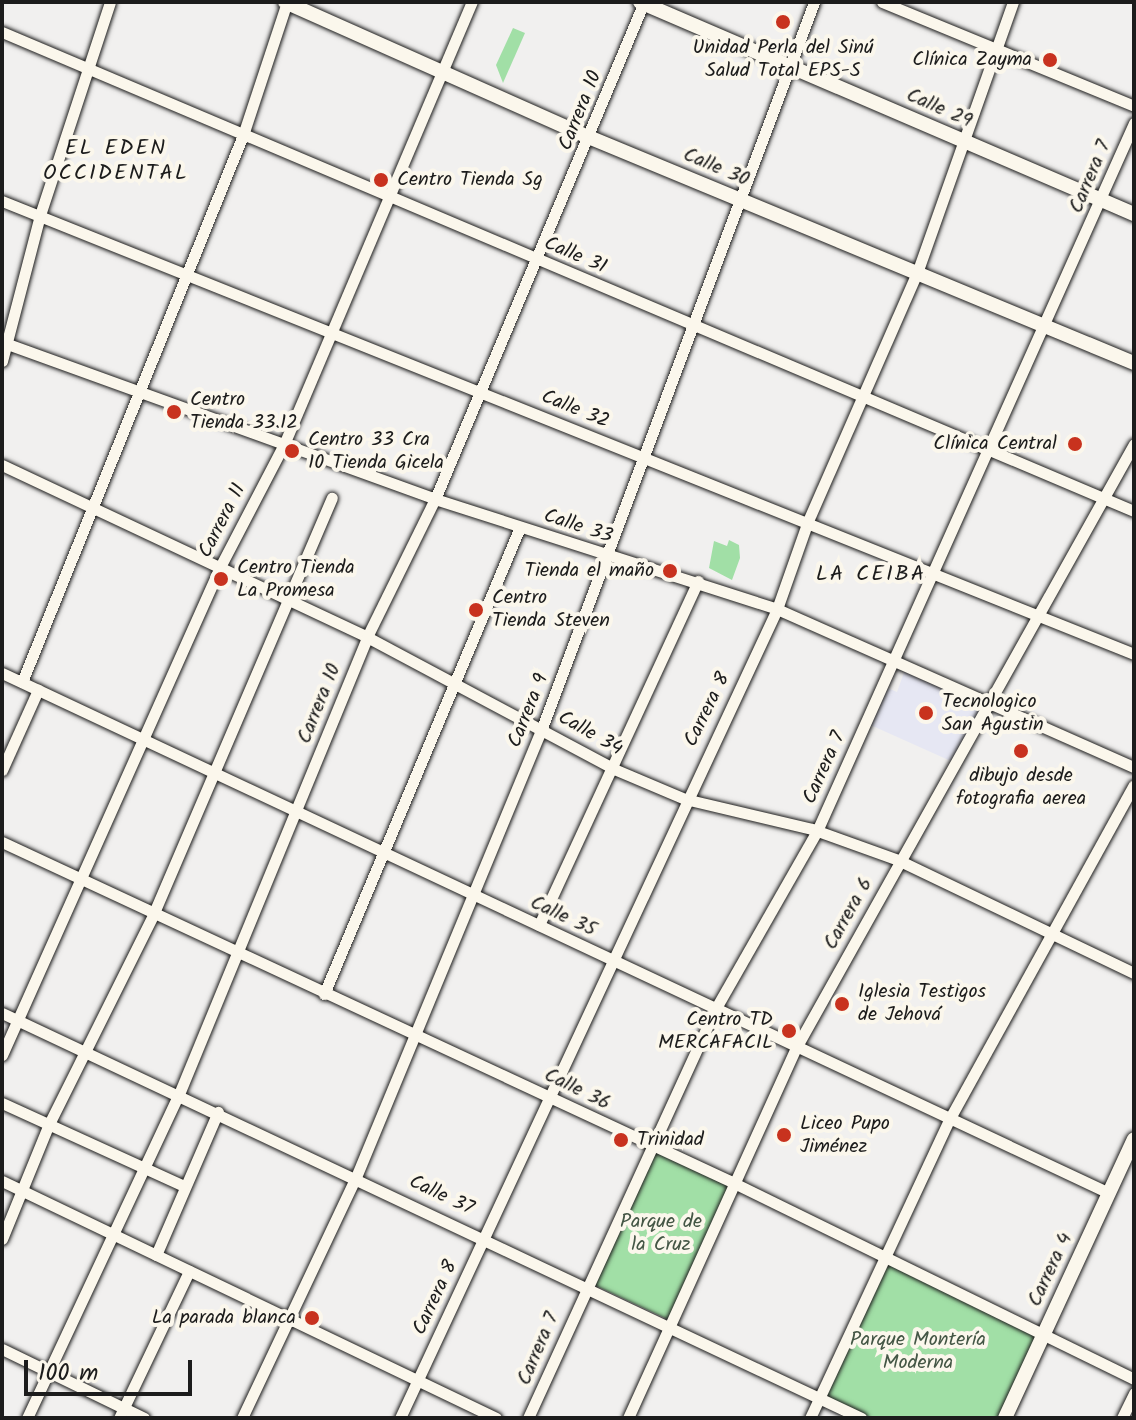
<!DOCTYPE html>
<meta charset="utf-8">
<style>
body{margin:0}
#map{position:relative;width:1136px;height:1420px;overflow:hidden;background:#f1f0ef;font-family:Kalam,sans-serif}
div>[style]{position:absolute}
.built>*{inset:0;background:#e6e7f3}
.green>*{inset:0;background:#a1dfa6}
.roads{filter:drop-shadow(0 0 2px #1c1c1c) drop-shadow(0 0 2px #1c1c1c)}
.minor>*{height:11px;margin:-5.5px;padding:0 5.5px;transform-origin:5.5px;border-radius:5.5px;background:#fbf7ec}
.tertiary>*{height:14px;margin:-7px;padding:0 7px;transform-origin:7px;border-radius:7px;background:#fbf7ec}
.dots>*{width:22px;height:22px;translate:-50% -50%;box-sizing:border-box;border:4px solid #fbf7ec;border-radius:50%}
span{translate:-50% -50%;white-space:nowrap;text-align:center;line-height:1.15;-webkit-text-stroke:8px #fbf7ec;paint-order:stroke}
.poi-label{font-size:20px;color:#1c1c1c}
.right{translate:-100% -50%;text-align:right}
.left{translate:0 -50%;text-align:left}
.street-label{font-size:20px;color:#1c1c1c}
.park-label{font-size:20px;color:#445645}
.neighbourhood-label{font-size:22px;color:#1c1c1c;letter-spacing:2px}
.frame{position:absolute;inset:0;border:4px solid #1c1c1c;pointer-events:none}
.scale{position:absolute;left:24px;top:1360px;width:168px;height:36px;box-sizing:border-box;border:4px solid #1c1c1c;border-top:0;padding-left:10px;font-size:24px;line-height:28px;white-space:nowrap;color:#1c1c1c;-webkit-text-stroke:6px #fbf7ec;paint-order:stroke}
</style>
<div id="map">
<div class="built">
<i style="clip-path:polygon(906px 667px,986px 704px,953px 762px,866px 723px,883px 686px,897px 692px)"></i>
</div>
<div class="green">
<i style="clip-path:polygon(513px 28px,525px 33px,503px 83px,496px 65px)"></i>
<i style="clip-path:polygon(729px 540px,739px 545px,740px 558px,732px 580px,709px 568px,714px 541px,727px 546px)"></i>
<i style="clip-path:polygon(652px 1151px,731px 1186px,669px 1320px,590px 1283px)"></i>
<i style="clip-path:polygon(886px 1261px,1039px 1338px,1000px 1418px,872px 1418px,826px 1396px)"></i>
</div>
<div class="roads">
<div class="minor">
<i style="left:882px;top:2px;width:273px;rotate:22.4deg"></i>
<i style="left:2px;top:32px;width:1229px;rotate:22.94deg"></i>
<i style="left:2px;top:201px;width:1219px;rotate:21.81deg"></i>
<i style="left:2px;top:342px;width:461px;rotate:19.9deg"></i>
<i style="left:435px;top:499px;width:359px;rotate:17.8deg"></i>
<i style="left:777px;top:609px;width:390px;rotate:23.9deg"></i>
<i style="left:2px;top:361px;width:151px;rotate:-75.4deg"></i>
<i style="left:40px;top:215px;width:224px;rotate:-71.8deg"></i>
<i style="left:2px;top:465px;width:403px;rotate:25.2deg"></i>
<i style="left:367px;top:637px;width:280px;rotate:28.1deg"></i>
<i style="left:614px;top:769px;width:77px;rotate:22.9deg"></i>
<i style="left:685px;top:799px;width:130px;rotate:13.3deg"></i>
<i style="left:812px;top:829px;width:91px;rotate:19.8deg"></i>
<i style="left:898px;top:860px;width:262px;rotate:25.6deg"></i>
<i style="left:2px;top:673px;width:1223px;rotate:25.16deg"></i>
<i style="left:22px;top:682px;width:590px;rotate:-68deg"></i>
<i style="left:243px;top:135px;width:140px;rotate:-71.7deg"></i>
<i style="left:2px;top:770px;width:88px;rotate:-65.8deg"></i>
<i style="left:2px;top:842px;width:805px;rotate:24.97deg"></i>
<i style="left:732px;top:1182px;width:448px;rotate:26.1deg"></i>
<i style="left:539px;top:925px;width:379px;rotate:-65.2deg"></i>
<i style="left:324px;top:994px;width:506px;rotate:-67.23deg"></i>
<i style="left:2px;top:1013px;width:950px;rotate:25.24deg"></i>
<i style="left:2px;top:1055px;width:534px;rotate:-65.93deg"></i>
<i style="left:220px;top:567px;width:141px;rotate:-62.5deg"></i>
<i style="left:285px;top:442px;width:478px;rotate:-67deg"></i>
<i style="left:2px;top:1103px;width:200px;rotate:24.5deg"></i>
<i style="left:2px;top:1181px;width:548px;rotate:25.63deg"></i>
<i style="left:2px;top:1239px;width:122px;rotate:-67.8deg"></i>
<i style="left:48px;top:1126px;width:236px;rotate:-63.5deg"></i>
<i style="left:153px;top:915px;width:454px;rotate:-66.8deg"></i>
<i style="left:156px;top:1255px;width:156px;rotate:-66.6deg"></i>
<i style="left:2px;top:1349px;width:158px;rotate:25.9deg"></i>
<i style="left:27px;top:1418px;width:358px;rotate:-64.9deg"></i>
<i style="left:179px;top:1094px;width:494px;rotate:-67.6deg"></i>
<i style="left:367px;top:637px;width:154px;rotate:-63.8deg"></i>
<i style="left:435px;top:499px;width:539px;rotate:-67.19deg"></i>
<i style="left:119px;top:1418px;width:163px;rotate:-64.5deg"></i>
<i style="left:242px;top:1418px;width:267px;rotate:-64.7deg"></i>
<i style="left:356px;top:1177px;width:486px;rotate:-67.5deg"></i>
<i style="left:542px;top:728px;width:775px;rotate:-69.46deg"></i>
<i style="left:400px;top:1418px;width:893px;rotate:-65.01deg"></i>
<i style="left:777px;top:609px;width:93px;rotate:-70.6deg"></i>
<i style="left:808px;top:521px;width:271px;rotate:-66.3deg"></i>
<i style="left:917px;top:273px;width:288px;rotate:-70.5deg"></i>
<i style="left:528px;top:1418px;width:451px;rotate:-65.4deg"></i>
<i style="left:716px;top:1008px;width:204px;rotate:-60.3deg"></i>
<i style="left:817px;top:831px;width:776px;rotate:-65.88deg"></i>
<i style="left:628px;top:1418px;width:409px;rotate:-65.6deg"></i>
<i style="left:797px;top:1046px;width:690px;rotate:-60.76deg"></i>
<i style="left:810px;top:1418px;width:331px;rotate:-65deg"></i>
<i style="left:950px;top:1118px;width:380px;rotate:-61.1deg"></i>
<i style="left:1122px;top:1418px;width:28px;rotate:-64deg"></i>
</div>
<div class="tertiary">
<i style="left:285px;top:2px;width:335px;rotate:24deg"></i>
<i style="left:591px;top:138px;width:588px;rotate:22.51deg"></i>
<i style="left:640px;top:2px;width:538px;rotate:23.23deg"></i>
<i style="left:1005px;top:1418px;width:307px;rotate:-65.2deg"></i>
</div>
</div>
<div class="dots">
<i style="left:783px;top:22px;background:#c8321e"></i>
<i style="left:1050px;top:60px;background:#c8321e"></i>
<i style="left:381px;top:180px;background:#c8321e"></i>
<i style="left:174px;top:412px;background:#c8321e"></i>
<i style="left:1075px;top:444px;background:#c8321e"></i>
<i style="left:292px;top:451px;background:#c8321e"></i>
<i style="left:670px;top:571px;background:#c8321e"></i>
<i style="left:221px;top:579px;background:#c8321e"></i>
<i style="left:476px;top:610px;background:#c8321e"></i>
<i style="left:926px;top:713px;background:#c8321e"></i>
<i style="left:1021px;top:751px;background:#c8321e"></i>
<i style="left:842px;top:1004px;background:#c8321e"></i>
<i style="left:789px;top:1031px;background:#c8321e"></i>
<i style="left:784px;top:1135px;background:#c8321e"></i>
<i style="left:621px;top:1140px;background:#c8321e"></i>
<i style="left:312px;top:1318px;background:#c8321e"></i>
</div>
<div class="poi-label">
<span style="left:783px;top:60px">Unidad Perla del Sinú<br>Salud Total EPS-S</span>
<span class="right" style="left:1032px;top:60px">Clínica Zayma</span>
<span class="left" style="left:397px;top:180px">Centro Tienda Sg</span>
<span class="left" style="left:190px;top:412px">Centro<br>Tienda 33.12</span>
<span class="left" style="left:308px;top:452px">Centro 33 Cra<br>10 Tienda Gicela</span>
<span class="right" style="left:1057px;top:444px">Clínica Central</span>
<span class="left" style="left:237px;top:580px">Centro Tienda<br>La Promesa</span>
<span class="right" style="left:654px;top:571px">Tienda el maño</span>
<span class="left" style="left:492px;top:610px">Centro<br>Tienda Steven</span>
<span class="left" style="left:942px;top:714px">Tecnologico<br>San Agustin</span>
<span style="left:1021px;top:788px">dibujo desde<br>fotografia aerea</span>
<span class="left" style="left:858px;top:1004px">Iglesia Testigos<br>de Jehová</span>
<span class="right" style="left:773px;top:1032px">Centro TD<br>MERCAFACIL</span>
<span class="left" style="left:800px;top:1136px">Liceo Pupo<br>Jiménez</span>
<span class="left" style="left:637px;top:1140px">Trinidad</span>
<span class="right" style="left:296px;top:1318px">La parada blanca</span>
</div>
<div class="street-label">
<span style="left:939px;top:109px;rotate:24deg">Calle 29</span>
<span style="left:581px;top:111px;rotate:-68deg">Carrera 10</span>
<span style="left:716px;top:168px;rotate:23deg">Calle 30</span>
<span style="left:1091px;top:177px;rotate:-67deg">Carrera 7</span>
<span style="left:575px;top:256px;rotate:23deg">Calle 31</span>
<span style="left:575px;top:410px;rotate:22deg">Calle 32</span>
<span style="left:223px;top:521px;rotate:-63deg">Carrera 11</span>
<span style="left:578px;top:527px;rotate:18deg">Calle 33</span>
<span style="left:320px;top:704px;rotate:-68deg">Carrera 10</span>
<span style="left:708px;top:710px;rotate:-64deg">Carrera 8</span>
<span style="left:529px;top:711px;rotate:-68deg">Carrera 9</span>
<span style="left:590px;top:734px;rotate:29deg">Calle 34</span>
<span style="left:825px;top:768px;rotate:-66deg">Carrera 7</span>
<span style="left:849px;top:914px;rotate:-61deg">Carrera 6</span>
<span style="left:563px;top:917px;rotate:25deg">Calle 35</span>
<span style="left:577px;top:1090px;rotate:26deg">Calle 36</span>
<span style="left:441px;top:1196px;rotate:25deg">Calle 37</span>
<span style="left:1051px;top:1270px;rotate:-65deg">Carrera 4</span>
<span style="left:436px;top:1298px;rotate:-65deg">Carrera 8</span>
<span style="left:539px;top:1349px;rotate:-67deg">Carrera 7</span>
</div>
<div class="park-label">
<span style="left:661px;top:1234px">Parque de<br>la Cruz</span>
<span style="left:918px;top:1352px">Parque Montería<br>Moderna</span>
</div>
<div class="neighbourhood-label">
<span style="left:116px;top:161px">EL EDEN<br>OCCIDENTAL</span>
<span style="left:871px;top:575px">LA CEIBA</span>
</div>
<div class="frame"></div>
<div class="scale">100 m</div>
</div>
